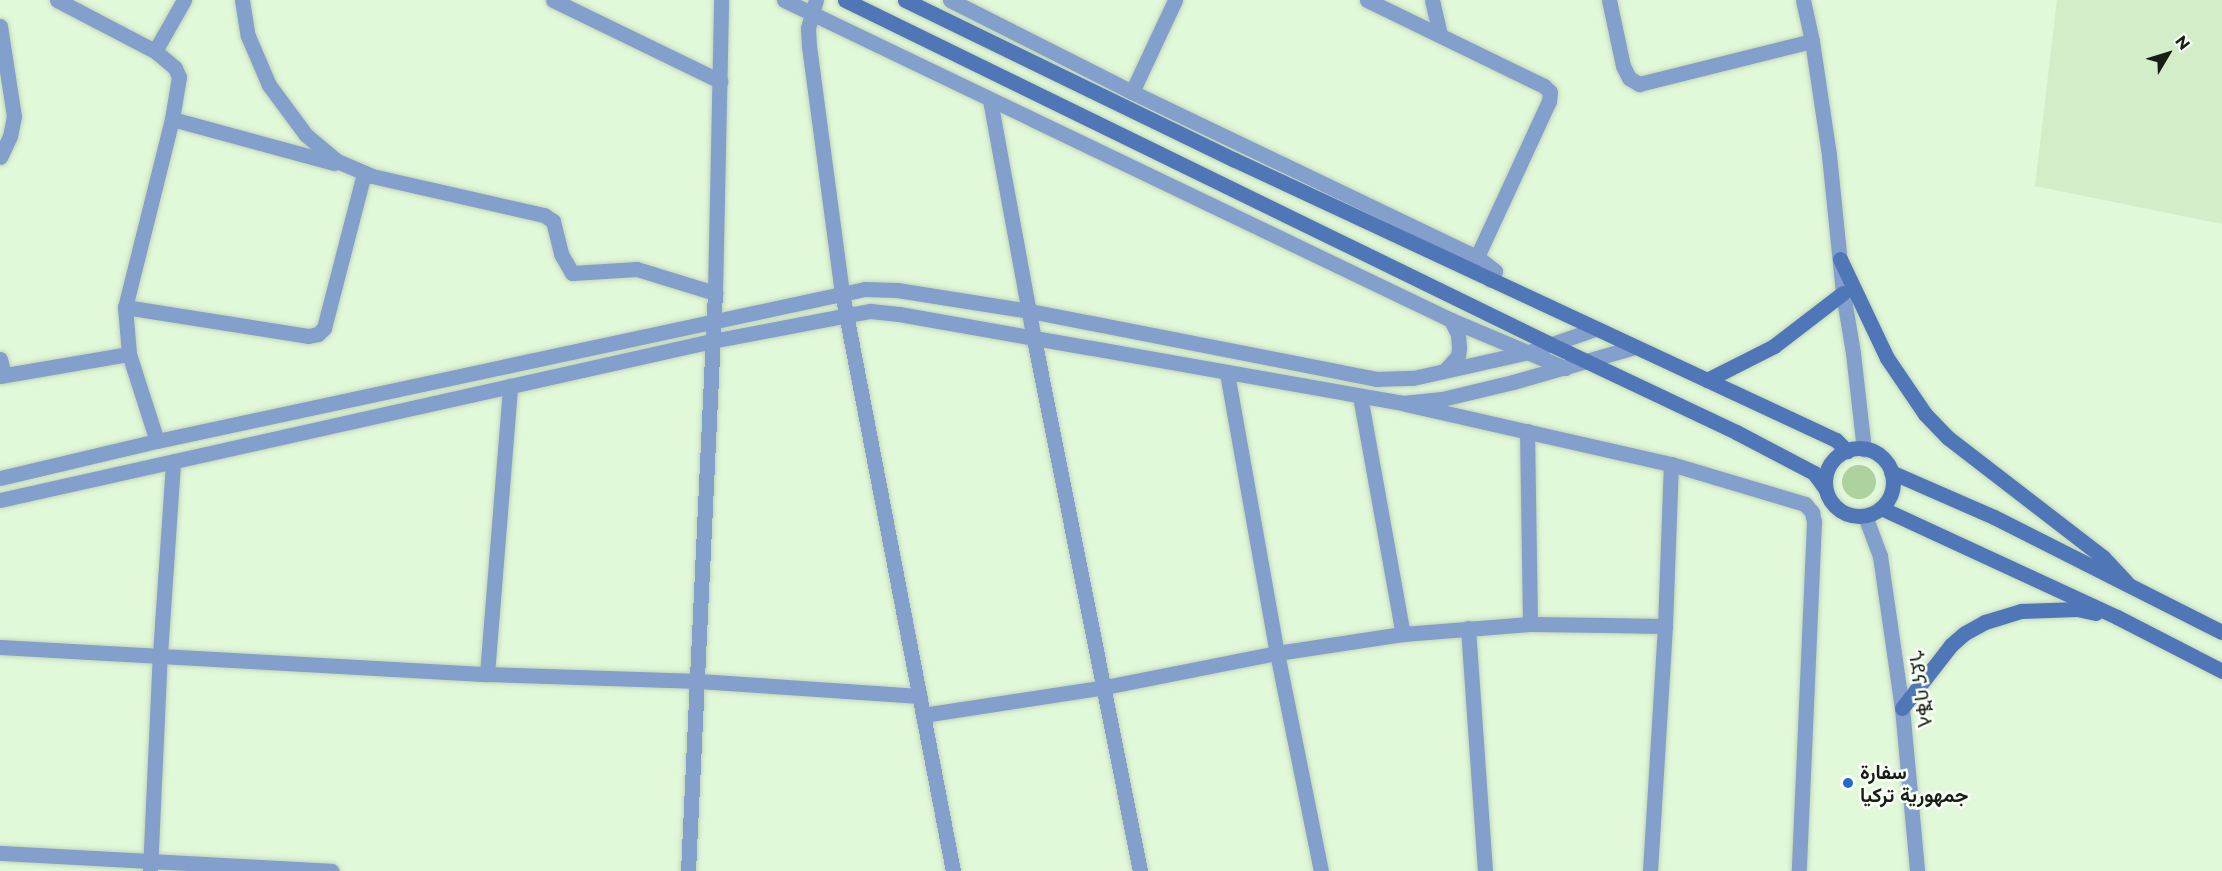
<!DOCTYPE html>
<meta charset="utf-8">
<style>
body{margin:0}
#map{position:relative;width:2222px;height:871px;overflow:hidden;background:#e1f8d9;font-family:Montserrat,Vazirmatn,"Noto Sans Ethiopic",sans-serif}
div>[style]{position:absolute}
.built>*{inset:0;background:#d2edc8}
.green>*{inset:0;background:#add29f}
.round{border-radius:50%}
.roads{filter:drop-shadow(0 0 2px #c1d5b9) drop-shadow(0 0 2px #c1d5b9)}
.minor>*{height:15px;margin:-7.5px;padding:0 7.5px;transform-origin:7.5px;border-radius:7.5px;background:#839fcc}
.tertiary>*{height:15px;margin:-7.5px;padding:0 7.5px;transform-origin:7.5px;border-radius:7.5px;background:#839fcc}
.secondary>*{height:15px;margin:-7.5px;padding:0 7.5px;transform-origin:7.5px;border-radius:7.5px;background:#4f77b7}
.secondary>.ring{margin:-7.5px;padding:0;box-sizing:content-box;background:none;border:15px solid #4f77b7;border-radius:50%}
.dots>*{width:16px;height:16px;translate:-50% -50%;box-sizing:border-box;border:3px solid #fafff8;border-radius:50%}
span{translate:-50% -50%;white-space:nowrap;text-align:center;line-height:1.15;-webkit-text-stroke:5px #fafff8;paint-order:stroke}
.street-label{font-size:20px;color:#171f14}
.poi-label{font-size:20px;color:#171f14;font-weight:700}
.left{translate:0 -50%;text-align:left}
.north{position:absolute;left:2138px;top:24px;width:60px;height:60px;-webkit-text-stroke:4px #fafff8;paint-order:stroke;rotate:52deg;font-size:16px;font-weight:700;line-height:24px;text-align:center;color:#171f14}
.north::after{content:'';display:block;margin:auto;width:21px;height:27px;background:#171f14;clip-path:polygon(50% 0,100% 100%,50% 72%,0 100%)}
</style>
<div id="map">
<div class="built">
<i style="clip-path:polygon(2057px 0,2222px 0,2222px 224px,2035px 186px)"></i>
</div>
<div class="green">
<i class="round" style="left:1842px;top:465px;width:34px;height:34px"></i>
</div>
<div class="roads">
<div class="minor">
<i style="left:57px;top:0;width:110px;rotate:27.5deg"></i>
<i style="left:155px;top:51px;width:26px;rotate:40deg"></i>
<i style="left:175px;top:68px;width:10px;rotate:66deg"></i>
<i style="left:179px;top:77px;width:43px;rotate:99.5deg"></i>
<i style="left:172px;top:119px;width:194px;rotate:104deg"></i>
<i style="left:125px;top:307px;width:47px;rotate:85.1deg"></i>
<i style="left:129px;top:354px;width:91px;rotate:72.2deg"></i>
<i style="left:242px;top:0;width:36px;rotate:81deg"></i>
<i style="left:248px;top:36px;width:53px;rotate:66.8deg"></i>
<i style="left:269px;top:85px;width:62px;rotate:53.5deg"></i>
<i style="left:306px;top:135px;width:40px;rotate:40deg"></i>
<i style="left:337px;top:161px;width:38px;rotate:23deg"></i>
<i style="left:372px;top:176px;width:176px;rotate:12.8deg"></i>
<i style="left:544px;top:215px;width:11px;rotate:34deg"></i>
<i style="left:553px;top:221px;width:34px;rotate:76deg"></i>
<i style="left:561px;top:254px;width:22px;rotate:60deg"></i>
<i style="left:572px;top:273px;width:65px;rotate:-3.5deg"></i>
<i style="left:637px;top:269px;width:82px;rotate:17.1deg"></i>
<i style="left:553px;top:0;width:186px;rotate:25.9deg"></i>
<i style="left:784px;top:0;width:740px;rotate:25.63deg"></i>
<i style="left:1451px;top:320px;width:124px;rotate:22.8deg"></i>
<i style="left:816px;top:0;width:29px;rotate:106deg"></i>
<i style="left:808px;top:28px;width:18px;rotate:87deg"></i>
<i style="left:809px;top:46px;width:249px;rotate:82.4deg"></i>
<i style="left:842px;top:293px;width:589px;rotate:79.13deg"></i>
<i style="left:950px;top:0;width:204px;rotate:26.8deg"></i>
<i style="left:1132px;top:92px;width:382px;rotate:25.6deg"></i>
<i style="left:1477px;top:257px;width:23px;rotate:38deg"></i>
<i style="left:1495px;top:271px;width:10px;rotate:119deg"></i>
<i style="left:1367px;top:0;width:197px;rotate:25.9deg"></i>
<i style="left:1544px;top:86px;width:8px;rotate:45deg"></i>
<i style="left:1550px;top:92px;width:9px;rotate:96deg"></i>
<i style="left:1549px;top:101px;width:172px;rotate:114.8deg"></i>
<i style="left:1432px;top:0;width:35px;rotate:77deg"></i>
<i style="left:1609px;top:0;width:67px;rotate:78deg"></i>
<i style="left:1623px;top:66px;width:13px;rotate:63deg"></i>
<i style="left:1629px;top:78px;width:12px;rotate:31deg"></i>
<i style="left:1639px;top:84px;width:178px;rotate:-14deg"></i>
<i style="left:0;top:26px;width:91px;rotate:81.2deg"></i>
<i style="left:14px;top:116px;width:20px;rotate:101deg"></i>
<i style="left:10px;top:136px;width:23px;rotate:115deg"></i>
<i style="left:155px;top:51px;width:59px;rotate:-60.4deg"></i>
<i style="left:1132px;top:92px;width:102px;rotate:-64.9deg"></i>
<i style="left:990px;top:100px;width:243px;rotate:79.6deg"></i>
<i style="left:1034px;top:339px;width:542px;rotate:78.73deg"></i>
<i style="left:172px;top:119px;width:168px;rotate:15.2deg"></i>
<i style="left:125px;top:307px;width:185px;rotate:9deg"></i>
<i style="left:308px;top:336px;width:10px;rotate:-11deg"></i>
<i style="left:318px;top:334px;width:8px;rotate:-45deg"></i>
<i style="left:324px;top:328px;width:160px;rotate:-75.5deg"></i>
<i style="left:0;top:359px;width:16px;rotate:76deg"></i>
<i style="left:1227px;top:373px;width:284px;rotate:79.9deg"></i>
<i style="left:1277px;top:653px;width:222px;rotate:78.6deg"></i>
<i style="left:0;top:376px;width:131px;rotate:-9.7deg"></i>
<i style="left:1360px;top:396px;width:242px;rotate:79.8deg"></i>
<i style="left:1406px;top:404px;width:272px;rotate:12.8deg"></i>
<i style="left:1671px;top:464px;width:140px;rotate:16.6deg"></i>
<i style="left:1805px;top:504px;width:11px;rotate:49deg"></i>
<i style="left:1812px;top:512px;width:10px;rotate:79deg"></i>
<i style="left:1814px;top:522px;width:349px;rotate:92.5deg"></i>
<i style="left:1527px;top:431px;width:193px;rotate:89.1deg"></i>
<i style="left:1468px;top:628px;width:244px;rotate:86deg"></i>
<i style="left:0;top:647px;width:488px;rotate:3.2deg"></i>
<i style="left:487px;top:674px;width:212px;rotate:1.9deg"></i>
<i style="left:699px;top:681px;width:221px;rotate:3.9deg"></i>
<i style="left:487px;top:674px;width:289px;rotate:-85.4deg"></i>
<i style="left:923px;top:715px;width:184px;rotate:-8.7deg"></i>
<i style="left:1105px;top:687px;width:175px;rotate:-11.2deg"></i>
<i style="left:1277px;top:653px;width:127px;rotate:-8.6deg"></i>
<i style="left:1403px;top:634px;width:127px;rotate:-4.5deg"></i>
<i style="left:1530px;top:624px;width:135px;rotate:0.8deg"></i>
<i style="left:0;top:853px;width:332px;rotate:3.1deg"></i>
<i style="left:150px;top:871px;width:217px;rotate:-87.4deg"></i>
<i style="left:160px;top:654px;width:193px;rotate:-86.1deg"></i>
<i style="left:688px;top:871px;width:579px;rotate:-87.33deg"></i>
<i style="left:715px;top:293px;width:293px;rotate:-88.8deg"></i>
<i style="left:1650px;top:871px;width:245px;rotate:-86.5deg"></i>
<i style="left:1665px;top:626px;width:162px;rotate:-87.9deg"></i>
</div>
<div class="tertiary">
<i style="left:1803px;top:0;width:42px;rotate:77.6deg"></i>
<i style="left:1812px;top:41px;width:115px;rotate:81.5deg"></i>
<i style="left:1829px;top:155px;width:139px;rotate:84.2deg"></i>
<i style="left:1843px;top:293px;width:61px;rotate:80.5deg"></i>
<i style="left:1853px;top:353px;width:97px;rotate:83.5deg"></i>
<i style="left:1445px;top:370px;width:19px;rotate:-47deg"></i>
<i style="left:1458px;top:356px;width:8px;rotate:-83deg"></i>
<i style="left:1459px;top:348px;width:14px;rotate:-94deg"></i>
<i style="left:1458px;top:334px;width:16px;rotate:-117deg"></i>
<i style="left:0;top:478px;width:161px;rotate:-13.3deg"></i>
<i style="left:157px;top:441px;width:724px;rotate:-12.12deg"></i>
<i style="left:865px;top:289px;width:32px;rotate:2deg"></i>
<i style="left:897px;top:290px;width:135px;rotate:9deg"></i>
<i style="left:1030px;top:311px;width:353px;rotate:11.1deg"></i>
<i style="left:1376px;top:379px;width:37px;rotate:-2deg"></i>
<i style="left:1413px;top:378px;width:119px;rotate:-12.6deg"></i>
<i style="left:1529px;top:352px;width:70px;rotate:-19.2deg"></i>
<i style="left:0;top:500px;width:730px;rotate:-12.59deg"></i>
<i style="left:712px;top:341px;width:161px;rotate:-10.8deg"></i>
<i style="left:870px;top:311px;width:29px;rotate:6deg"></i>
<i style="left:899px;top:314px;width:512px;rotate:10.01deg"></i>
<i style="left:1403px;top:403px;width:39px;rotate:-6deg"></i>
<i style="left:1442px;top:399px;width:73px;rotate:-13.5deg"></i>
<i style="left:1513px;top:382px;width:127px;rotate:-16deg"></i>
<i style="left:1865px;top:516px;width:43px;rotate:69.4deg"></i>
<i style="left:1880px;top:556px;width:154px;rotate:81.8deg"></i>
<i style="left:1902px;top:708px;width:164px;rotate:84.7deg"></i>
</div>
<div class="secondary">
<i style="left:845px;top:0;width:784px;rotate:26.01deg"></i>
<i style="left:1550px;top:344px;width:206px;rotate:25.3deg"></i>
<i style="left:1736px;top:432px;width:88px;rotate:27.7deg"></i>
<i style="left:1814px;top:473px;width:19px;rotate:54deg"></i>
<i style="left:905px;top:0;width:367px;rotate:25.9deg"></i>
<i style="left:1235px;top:160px;width:663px;rotate:24.98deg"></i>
<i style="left:1836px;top:440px;width:16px;rotate:45deg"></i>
<i style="left:1840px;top:259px;width:110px;rotate:64.6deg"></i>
<i style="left:1887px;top:358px;width:68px;rotate:55.8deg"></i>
<i style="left:1925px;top:414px;width:32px;rotate:46deg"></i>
<i style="left:1947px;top:437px;width:197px;rotate:37.6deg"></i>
<i style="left:2103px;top:557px;width:35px;rotate:47deg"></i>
<i style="left:1707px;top:380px;width:75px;rotate:-26.9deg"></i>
<i style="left:1774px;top:346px;width:87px;rotate:-37.5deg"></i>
<i class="ring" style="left:1825px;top:448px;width:53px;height:53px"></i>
<i style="left:1891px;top:472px;width:112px;rotate:23.6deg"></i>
<i style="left:1994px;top:517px;width:255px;rotate:26.8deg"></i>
<i style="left:1881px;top:508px;width:260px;rotate:24.8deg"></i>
<i style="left:2117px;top:617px;width:118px;rotate:27.2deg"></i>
<i style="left:1902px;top:708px;width:80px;rotate:-52.1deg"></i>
<i style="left:1951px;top:645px;width:18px;rotate:-41deg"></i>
<i style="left:1965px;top:633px;width:23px;rotate:-29deg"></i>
<i style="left:1985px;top:622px;width:38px;rotate:-17deg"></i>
<i style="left:2021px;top:611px;width:56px;rotate:-2deg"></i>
<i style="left:2077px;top:609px;width:19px;rotate:12deg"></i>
</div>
</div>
<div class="dots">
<i style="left:1848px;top:783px;background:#2468d4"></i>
</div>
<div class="street-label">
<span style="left:1920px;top:689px;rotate:83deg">ጎደና ባቕላ</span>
</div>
<div class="poi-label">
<span class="left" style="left:1860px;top:784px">سفارة<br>جمهورية تركيا</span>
</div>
<div class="north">N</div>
</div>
